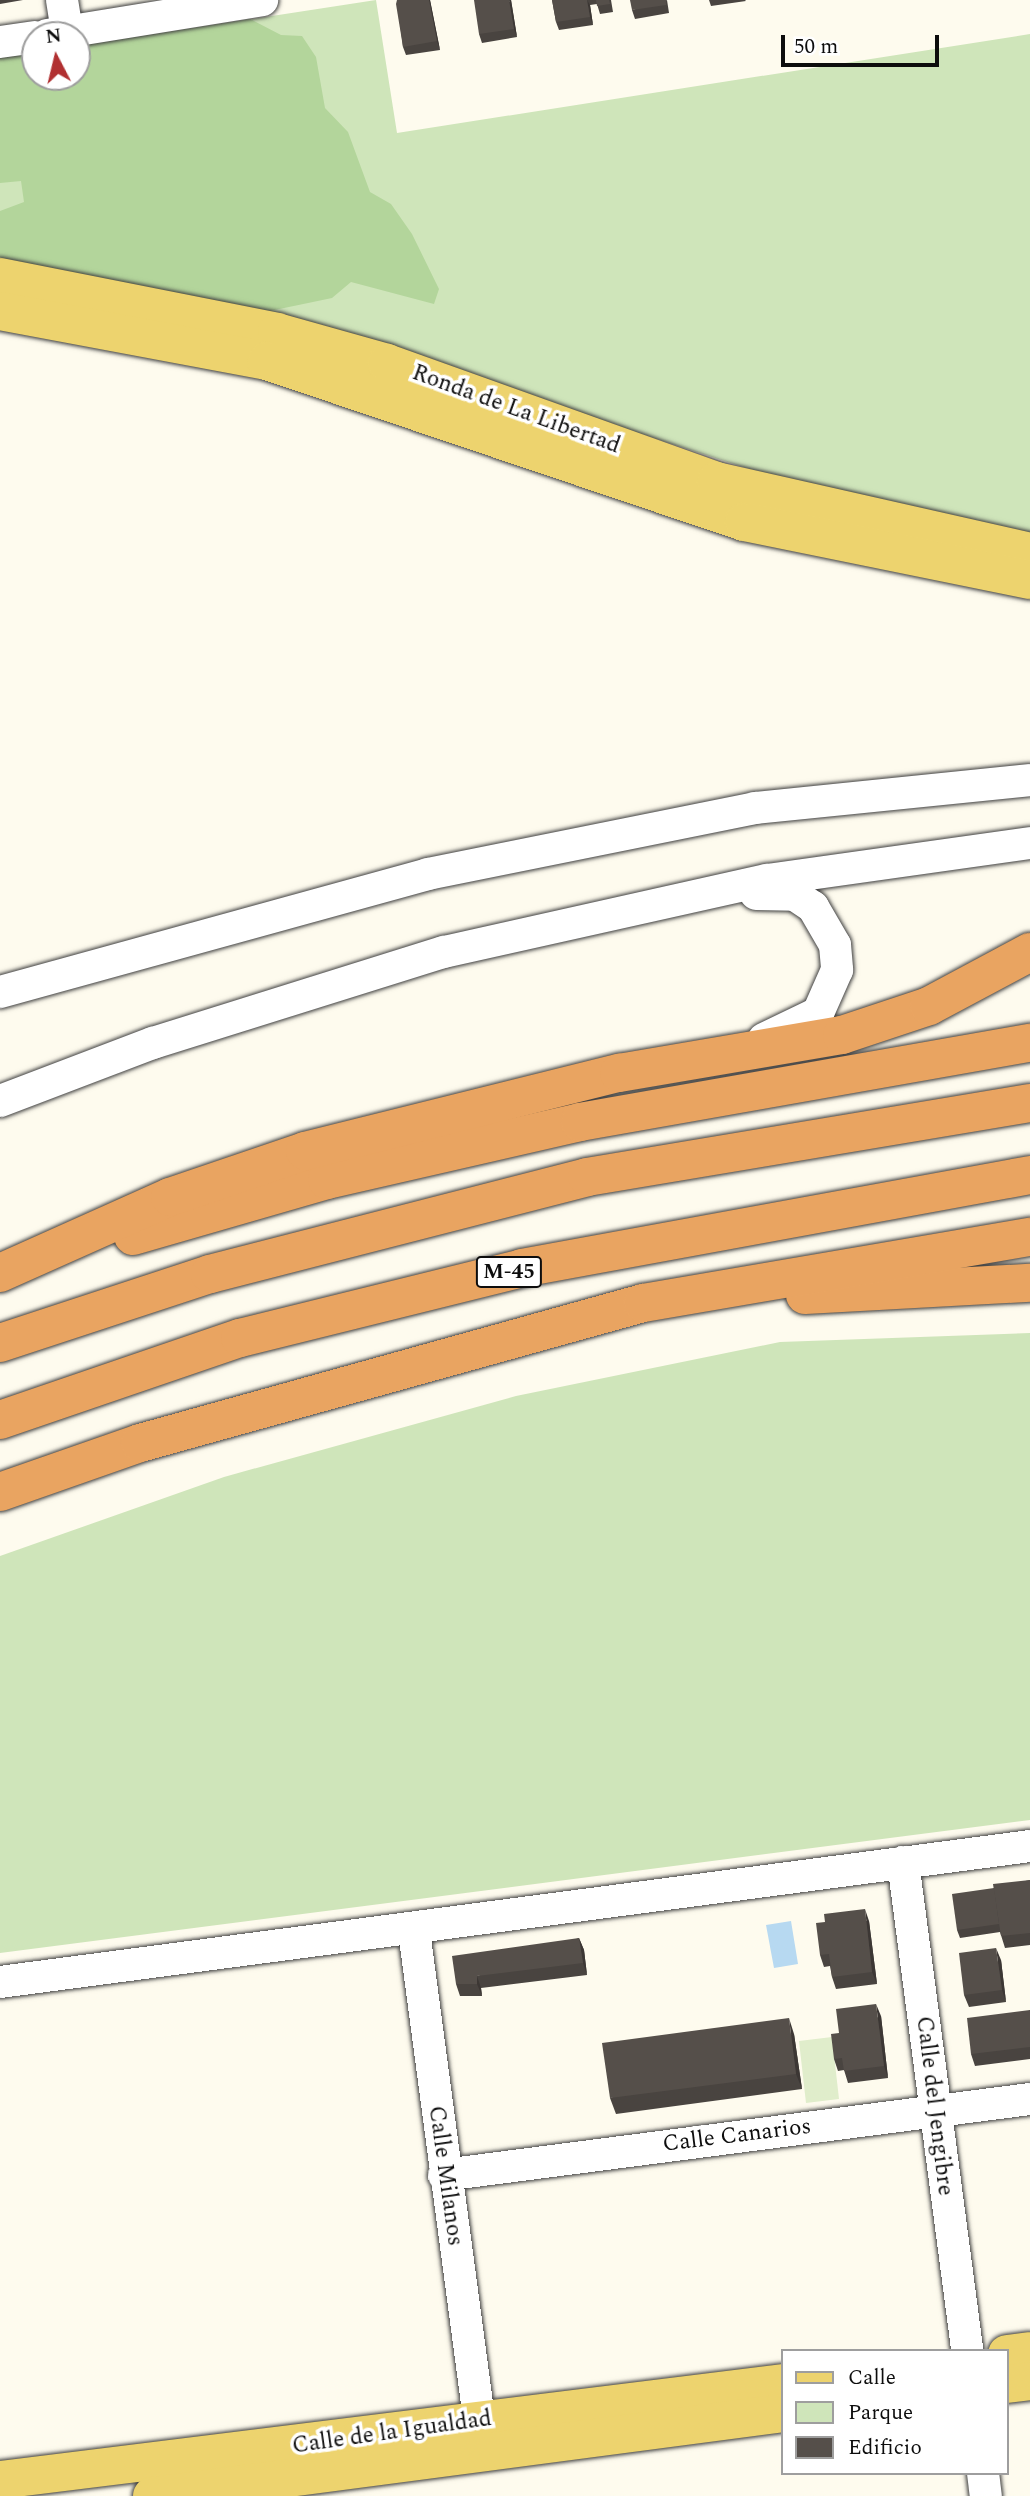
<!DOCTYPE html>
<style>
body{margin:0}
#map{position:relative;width:1030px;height:2496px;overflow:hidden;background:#fefbee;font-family:Spectral,serif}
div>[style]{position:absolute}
.green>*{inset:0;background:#cfe5ba}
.forest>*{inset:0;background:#b3d59b}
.pitch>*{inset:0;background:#e0edcb}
.water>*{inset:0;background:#b7d9f1}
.roads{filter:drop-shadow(0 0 2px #404040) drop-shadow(0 0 2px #404040)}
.minor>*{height:32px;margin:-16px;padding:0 16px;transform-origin:16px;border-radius:16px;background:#fff}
.major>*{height:38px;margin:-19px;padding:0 19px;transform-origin:19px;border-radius:19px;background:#edd36e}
.highway>*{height:38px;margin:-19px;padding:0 19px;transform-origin:19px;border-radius:19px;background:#e9a461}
.wall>*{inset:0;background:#494440}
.shaded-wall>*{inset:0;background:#3c3734}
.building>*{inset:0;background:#554f4a}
span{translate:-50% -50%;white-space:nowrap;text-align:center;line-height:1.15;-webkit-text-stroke:7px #fff;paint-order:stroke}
.shield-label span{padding:2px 5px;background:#fff;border:2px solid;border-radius:5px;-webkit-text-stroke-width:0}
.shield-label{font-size:21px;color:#0d0d0d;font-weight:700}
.street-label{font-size:23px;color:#0d0d0d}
.legend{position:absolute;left:781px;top:2349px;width:228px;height:126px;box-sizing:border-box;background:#fff;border:2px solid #9e9e9e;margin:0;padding:9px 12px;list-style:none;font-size:21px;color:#0d0d0d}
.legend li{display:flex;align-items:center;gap:14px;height:35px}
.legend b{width:35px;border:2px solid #9e9e9e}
.north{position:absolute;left:21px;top:21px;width:70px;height:70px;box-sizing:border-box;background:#fff;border:2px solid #9e9e9e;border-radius:50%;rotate:353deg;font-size:19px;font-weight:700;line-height:28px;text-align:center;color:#0d0d0d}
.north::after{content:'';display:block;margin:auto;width:24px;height:32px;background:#b13031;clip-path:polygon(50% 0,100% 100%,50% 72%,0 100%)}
.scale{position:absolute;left:781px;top:35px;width:158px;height:32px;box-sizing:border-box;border:4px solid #0d0d0d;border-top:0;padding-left:9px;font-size:21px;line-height:24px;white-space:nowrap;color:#0d0d0d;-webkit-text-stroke:5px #fff;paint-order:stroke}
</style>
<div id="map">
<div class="green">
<i style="clip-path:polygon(376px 0,397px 133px,1030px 34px,1030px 533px,796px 484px,265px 312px,0 260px,0 58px,35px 77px,77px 77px,77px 46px)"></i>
<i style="clip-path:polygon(1030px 1333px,1030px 1820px,0 1953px,0 1556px,224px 1477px,516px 1396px,780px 1342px)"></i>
</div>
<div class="forest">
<i style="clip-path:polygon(250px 19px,281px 35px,302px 36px,316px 57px,325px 108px,348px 132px,370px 192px,391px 204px,412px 234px,439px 289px,434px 304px,351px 282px,332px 298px,265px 312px,0 260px,0 211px,24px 202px,21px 181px,0 183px,0 58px,35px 52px,35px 77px,77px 77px,77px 46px)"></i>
</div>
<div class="pitch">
<i style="clip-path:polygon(832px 2037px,839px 2099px,806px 2103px,799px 2041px)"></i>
</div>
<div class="water">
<i style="clip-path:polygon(791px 1921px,798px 1964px,774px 1968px,766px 1925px)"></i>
</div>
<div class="roads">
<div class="minor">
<i style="left:62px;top:0;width:32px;rotate:81deg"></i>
<i style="left:47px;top:35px;width:218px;rotate:-9.2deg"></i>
<i style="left:0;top:42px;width:35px;rotate:-8deg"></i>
<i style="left:756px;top:894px;width:39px;rotate:1deg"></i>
<i style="left:795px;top:895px;width:22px;rotate:34deg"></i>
<i style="left:813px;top:907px;width:44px;rotate:59.9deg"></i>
<i style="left:835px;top:945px;width:25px;rotate:85deg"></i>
<i style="left:837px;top:970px;width:47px;rotate:113.8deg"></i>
<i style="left:818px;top:1013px;width:60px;rotate:154.3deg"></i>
<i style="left:0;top:992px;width:444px;rotate:-15.4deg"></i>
<i style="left:428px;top:874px;width:334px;rotate:-11.4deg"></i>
<i style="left:755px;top:808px;width:276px;rotate:-5.8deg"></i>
<i style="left:0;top:1101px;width:164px;rotate:-20.8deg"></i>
<i style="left:153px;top:1043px;width:305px;rotate:-17.4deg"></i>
<i style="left:444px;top:952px;width:331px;rotate:-12.6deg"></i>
<i style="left:767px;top:880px;width:266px;rotate:-8deg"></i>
<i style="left:903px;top:1862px;width:493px;rotate:82.5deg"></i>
<i style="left:414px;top:1931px;width:494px;rotate:82.4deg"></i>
<i style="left:0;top:1982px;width:1039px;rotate:-7.52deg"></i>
<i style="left:444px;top:2175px;width:591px;rotate:-7.39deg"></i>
<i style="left:983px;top:2473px;width:23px;rotate:83deg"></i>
</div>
<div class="major">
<i style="left:0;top:277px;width:282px;rotate:11.2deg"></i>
<i style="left:277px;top:332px;width:114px;rotate:15.7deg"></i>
<i style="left:387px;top:363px;width:350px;rotate:19.7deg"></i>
<i style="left:716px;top:481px;width:322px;rotate:12.7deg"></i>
<i style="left:0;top:311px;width:272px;rotate:10.6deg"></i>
<i style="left:267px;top:361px;width:503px;rotate:18.65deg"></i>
<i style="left:744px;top:522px;width:292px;rotate:11.5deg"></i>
<i style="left:1007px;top:2354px;width:23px;rotate:-7deg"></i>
<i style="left:1007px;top:2384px;width:23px;rotate:-7deg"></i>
<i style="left:0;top:2480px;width:789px;rotate:-7.06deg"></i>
<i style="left:152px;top:2496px;width:636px;rotate:-7.49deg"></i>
</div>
<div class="highway">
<i style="left:133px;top:1236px;width:202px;rotate:-16.1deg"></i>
<i style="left:327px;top:1180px;width:260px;rotate:-12.9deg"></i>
<i style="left:580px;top:1122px;width:457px;rotate:-10deg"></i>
<i style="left:0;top:1273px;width:186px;rotate:-24.1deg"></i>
<i style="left:170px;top:1197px;width:143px;rotate:-18.8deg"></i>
<i style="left:305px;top:1151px;width:324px;rotate:-14deg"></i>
<i style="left:619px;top:1073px;width:226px;rotate:-9.7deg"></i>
<i style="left:842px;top:1035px;width:92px;rotate:-18.4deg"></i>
<i style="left:929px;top:1006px;width:115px;rotate:-28.1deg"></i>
<i style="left:805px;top:1295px;width:225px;rotate:-3.1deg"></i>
<i style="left:0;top:1343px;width:221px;rotate:-18.2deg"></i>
<i style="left:210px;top:1274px;width:389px;rotate:-14.4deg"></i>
<i style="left:587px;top:1177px;width:449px;rotate:-9.5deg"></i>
<i style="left:0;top:1420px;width:254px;rotate:-18.9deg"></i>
<i style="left:240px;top:1338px;width:291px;rotate:-13.9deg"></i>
<i style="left:522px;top:1268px;width:516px;rotate:-10.37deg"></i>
<i style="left:0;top:1492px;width:148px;rotate:-19.3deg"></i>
<i style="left:140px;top:1443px;width:522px;rotate:-15.55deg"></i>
<i style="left:643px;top:1303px;width:393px;rotate:-9.7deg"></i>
</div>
</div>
<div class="wall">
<i style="clip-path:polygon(0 0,23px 0,0 4px)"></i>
<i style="clip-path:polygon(397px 0,430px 0,440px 50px,406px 55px,403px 47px)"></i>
<i style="clip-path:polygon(511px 0,517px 37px,482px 43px,479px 34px)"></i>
<i style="clip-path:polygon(552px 0,611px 0,613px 12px,600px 14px,597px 4px,590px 5px,593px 25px,559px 30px,556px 22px)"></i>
<i style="clip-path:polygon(667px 0,669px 13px,635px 19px,632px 10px)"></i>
<i style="clip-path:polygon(709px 0,745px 0,746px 1px,711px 6px)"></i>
<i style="clip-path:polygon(1030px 1880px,1030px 1945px,1005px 1948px,1000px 1932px,960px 1938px,957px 1930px,994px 1888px)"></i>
<i style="clip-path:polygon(869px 1921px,877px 1984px,836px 1989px,832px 1977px,830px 1966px,824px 1967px,820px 1955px,825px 1922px)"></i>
<i style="clip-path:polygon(579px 1938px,584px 1950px,587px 1975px,481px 1988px,482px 1996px,460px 1996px,456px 1984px)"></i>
<i style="clip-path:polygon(1001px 1960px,1006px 2002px,969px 2007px,964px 1995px)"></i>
<i style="clip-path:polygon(1030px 2010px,1030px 2059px,975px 2066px,971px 2054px)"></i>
<i style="clip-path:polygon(881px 2016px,888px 2078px,848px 2083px,844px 2070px,838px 2071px,834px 2059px,839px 2033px)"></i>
<i style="clip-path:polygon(794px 2034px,802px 2089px,616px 2114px,610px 2098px)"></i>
</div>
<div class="shaded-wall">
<i style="clip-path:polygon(429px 0,430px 0,440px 50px,437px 41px)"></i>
<i style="clip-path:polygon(509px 0,511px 0,517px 37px,514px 29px)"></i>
<i style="clip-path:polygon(587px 0,590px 5px,593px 25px,590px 17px)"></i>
<i style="clip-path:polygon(865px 1909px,869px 1921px,877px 1984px,872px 1972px)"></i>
<i style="clip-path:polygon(579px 1938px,584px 1950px,587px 1975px,583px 1963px)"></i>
<i style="clip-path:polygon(996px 1948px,1001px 1960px,1006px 2002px,1002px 1990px)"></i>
<i style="clip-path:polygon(477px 1976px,481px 1988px,482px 1996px,477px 1984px)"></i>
<i style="clip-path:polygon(876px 2004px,881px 2016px,888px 2078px,884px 2066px)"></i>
<i style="clip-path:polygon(789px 2018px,794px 2034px,802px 2089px,796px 2074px)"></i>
</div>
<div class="building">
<i style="clip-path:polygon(397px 0,429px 0,437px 41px,403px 47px,396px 4px)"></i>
<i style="clip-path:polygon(474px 0,509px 0,514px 29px,479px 34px)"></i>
<i style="clip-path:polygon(552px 0,587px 0,590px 17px,556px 22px)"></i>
<i style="clip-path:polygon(596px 0,609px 0,610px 4px,597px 6px)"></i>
<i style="clip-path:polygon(630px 0,666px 0,666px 5px,632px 10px)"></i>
<i style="clip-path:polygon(1030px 1880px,1030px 1933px,1001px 1936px,993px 1884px)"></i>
<i style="clip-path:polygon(994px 1888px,999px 1924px,957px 1930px,952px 1894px)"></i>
<i style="clip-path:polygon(865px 1909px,872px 1972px,832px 1977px,829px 1954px,820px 1955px,816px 1923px,825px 1922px,824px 1914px)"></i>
<i style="clip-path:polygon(579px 1938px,583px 1963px,477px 1976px,477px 1984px,456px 1984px,452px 1956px)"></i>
<i style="clip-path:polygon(996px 1948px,1002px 1990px,964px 1995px,959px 1953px)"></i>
<i style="clip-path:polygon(876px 2004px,884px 2066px,844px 2071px,842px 2058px,834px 2059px,831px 2034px,839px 2033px,836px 2009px)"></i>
<i style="clip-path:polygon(1030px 2010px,1030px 2047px,971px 2054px,967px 2018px)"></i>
<i style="clip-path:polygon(789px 2018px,796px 2074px,610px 2098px,602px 2043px)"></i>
</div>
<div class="shield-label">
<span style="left:509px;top:1272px">M-45</span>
</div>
<div class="street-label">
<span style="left:516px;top:410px;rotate:20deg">Ronda de La Libertad</span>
<span style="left:934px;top:2106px;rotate:83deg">Calle del Jengibre</span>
<span style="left:737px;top:2136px;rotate:-7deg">Calle Canarios</span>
<span style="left:445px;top:2176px;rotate:82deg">Calle Milanos</span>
<span style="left:392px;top:2433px;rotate:-8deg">Calle de la Igualdad</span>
</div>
<ul class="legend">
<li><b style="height:9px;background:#edd36e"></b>Calle</li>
<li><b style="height:19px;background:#cfe5ba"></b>Parque</li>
<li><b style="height:19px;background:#554f4a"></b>Edificio</li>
</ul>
<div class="north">N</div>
<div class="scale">50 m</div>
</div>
